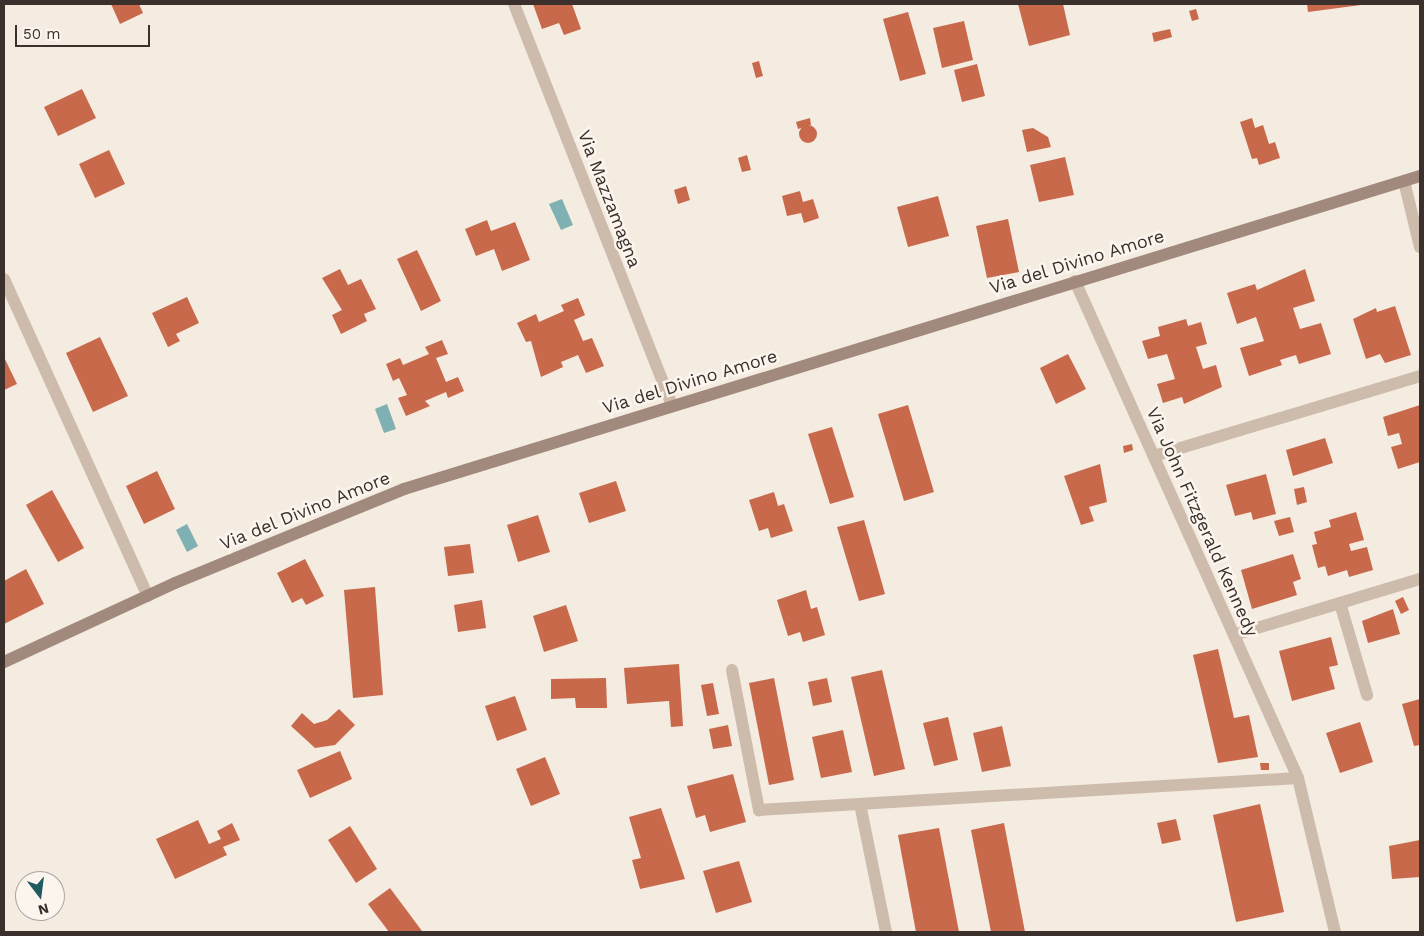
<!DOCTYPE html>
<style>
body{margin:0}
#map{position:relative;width:1424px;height:936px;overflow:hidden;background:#f4ebe1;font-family:"Work Sans",sans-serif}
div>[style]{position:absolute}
.water>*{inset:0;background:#7fb0b2}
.building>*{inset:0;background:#c8694b}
.round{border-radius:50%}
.street>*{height:12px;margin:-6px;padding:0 6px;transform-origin:6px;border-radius:6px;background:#cdbbac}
.secondary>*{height:12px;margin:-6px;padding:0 6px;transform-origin:6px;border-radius:6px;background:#a18a7d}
span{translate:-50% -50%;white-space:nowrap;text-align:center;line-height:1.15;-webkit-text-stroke:5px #fbf5ee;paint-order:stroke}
.street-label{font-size:18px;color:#3b302b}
.frame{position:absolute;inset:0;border:5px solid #3b302b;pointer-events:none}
.north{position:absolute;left:15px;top:871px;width:50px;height:50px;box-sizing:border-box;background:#fbf5ee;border:1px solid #aea6a0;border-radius:50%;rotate:165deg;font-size:14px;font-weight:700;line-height:20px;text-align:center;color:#3b302b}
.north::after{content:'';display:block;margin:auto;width:18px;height:22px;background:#1f5a5e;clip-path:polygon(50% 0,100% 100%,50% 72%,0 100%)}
.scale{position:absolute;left:15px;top:25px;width:135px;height:22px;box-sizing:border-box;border:2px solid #3b302b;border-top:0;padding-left:6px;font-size:15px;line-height:18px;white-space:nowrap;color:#3b302b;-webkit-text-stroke:4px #fbf5ee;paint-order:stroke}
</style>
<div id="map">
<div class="water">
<i style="clip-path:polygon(562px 199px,573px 225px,561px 230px,549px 204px)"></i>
<i style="clip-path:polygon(387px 404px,396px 429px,384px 433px,375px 409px)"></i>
<i style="clip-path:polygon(187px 524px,198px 546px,187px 552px,176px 530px)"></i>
</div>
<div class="building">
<i style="clip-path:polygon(111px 4px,139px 4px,143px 13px,120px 24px)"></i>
<i style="clip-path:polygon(533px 4px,572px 4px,581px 29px,564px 35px,559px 23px,542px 29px)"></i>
<i style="clip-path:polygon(1018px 4px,1063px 4px,1070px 35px,1029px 46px)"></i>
<i style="clip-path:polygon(1307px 4px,1361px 4px,1361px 5px,1308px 12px)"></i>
<i style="clip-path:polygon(1196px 9px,1199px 19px,1192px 21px,1189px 11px)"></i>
<i style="clip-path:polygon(908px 12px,926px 74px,900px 81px,883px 19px)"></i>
<i style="clip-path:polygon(964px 21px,973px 60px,942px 68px,933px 28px)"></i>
<i style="clip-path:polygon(1170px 29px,1172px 37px,1154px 42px,1152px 33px)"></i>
<i style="clip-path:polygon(759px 61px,763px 76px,756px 78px,752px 63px)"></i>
<i style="clip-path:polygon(977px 64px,985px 96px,962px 102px,954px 70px)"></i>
<i style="clip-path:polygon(82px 89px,96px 118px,58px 136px,44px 107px)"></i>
<i style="clip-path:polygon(810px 118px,811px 125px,798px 129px,796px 122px)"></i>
<i style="clip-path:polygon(1252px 118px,1255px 128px,1263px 125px,1269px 144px,1275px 142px,1280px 158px,1259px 165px,1257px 158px,1252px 159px,1240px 122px)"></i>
<i class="round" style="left:799px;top:125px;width:18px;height:18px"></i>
<i style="clip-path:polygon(1033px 128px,1048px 137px,1051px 147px,1027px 152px,1022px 130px)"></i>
<i style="clip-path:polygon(109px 150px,125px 184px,95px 198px,79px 164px)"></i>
<i style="clip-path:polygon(747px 155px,751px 170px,742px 172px,738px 158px)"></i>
<i style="clip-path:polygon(1065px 157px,1074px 195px,1039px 202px,1030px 165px)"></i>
<i style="clip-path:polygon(686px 186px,690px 200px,678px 204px,674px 190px)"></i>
<i style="clip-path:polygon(800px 191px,803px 202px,813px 199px,819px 218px,804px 223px,801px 213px,787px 216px,782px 196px)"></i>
<i style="clip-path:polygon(938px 196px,949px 236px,908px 247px,897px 207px)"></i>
<i style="clip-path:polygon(1008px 219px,1019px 272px,987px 278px,976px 226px)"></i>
<i style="clip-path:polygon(487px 220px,491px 231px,515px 222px,530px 260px,502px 271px,494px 249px,476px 256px,465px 229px)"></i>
<i style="clip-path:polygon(417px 250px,441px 301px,421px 311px,397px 259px)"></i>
<i style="clip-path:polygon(340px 269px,348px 285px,361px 279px,376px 309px,364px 314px,367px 321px,341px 334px,332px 315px,342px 310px,322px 278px)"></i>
<i style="clip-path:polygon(1305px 269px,1315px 301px,1293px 308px,1300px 329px,1321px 323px,1331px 354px,1299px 364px,1296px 355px,1280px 360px,1282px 365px,1249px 376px,1240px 348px,1264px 341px,1256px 317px,1237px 324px,1227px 293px,1255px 284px,1257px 290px)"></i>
<i style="clip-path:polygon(187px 297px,199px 323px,176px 334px,180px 341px,168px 347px,152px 313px)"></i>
<i style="clip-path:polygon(578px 298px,585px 315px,574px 320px,583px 341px,592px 338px,604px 366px,586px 373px,578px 355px,561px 362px,563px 367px,541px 377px,531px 341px,526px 342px,517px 323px,536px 314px,539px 322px,564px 311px,561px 305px)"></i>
<i style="clip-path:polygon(1395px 306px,1411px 355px,1385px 363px,1380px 354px,1366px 359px,1353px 319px,1376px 308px,1377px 312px)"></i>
<i style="clip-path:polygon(1186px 319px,1188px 326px,1201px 322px,1207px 344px,1196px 347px,1203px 369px,1216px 365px,1222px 387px,1184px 404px,1182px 397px,1163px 403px,1157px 384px,1175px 379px,1167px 354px,1148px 359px,1142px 341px,1160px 336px,1158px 327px)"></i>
<i style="clip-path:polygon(100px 337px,128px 396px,93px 412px,66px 353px)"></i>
<i style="clip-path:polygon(442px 340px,448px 354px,436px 358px,446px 382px,458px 377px,464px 391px,448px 398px,446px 392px,425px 401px,430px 406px,406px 416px,398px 398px,407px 395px,399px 378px,393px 381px,386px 364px,400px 358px,403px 365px,429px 354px,425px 347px)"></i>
<i style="clip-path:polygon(1068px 354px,1086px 389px,1056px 404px,1040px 368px)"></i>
<i style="clip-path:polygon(4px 357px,17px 384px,4px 390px)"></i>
<i style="clip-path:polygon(908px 405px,934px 492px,904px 501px,878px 414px)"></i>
<i style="clip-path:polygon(1420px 405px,1420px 462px,1398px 469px,1391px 447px,1402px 444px,1399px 433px,1388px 436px,1383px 417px)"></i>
<i style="clip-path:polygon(832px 427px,854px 497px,830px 504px,808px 434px)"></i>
<i style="clip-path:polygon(1325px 438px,1333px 463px,1293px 476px,1286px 450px)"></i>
<i style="clip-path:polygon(1132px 444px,1133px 450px,1124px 453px,1123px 446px)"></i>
<i style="clip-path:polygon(1100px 464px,1107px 502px,1089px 507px,1094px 521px,1081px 525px,1064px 476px)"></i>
<i style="clip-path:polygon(157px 471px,175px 509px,144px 524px,126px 486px)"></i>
<i style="clip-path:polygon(1266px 474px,1276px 514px,1253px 520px,1251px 512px,1235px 516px,1226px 485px)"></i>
<i style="clip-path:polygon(616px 481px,626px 511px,589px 523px,579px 493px)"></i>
<i style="clip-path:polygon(1304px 487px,1307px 502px,1297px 505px,1294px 489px)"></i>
<i style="clip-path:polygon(52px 490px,84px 548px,58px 562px,26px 505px)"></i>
<i style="clip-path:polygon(774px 492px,778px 506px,784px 504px,793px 531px,771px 538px,768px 528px,759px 531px,749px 500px)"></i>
<i style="clip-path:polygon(1356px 512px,1364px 540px,1349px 544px,1351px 551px,1367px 547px,1373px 570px,1349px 577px,1347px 570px,1328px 576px,1325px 566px,1318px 568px,1312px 545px,1317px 544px,1314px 532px,1331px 527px,1329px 520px)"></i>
<i style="clip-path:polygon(538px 515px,550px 552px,518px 562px,507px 525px)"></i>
<i style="clip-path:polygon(1290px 517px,1294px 532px,1279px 536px,1274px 521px)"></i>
<i style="clip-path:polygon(864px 520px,885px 594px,859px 601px,837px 527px)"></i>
<i style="clip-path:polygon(470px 544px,474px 573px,448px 576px,444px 547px)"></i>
<i style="clip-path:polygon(1293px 554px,1301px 579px,1293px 582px,1297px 595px,1252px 609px,1241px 570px)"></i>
<i style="clip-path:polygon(305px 559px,324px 596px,306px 605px,302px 598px,292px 603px,277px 573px)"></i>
<i style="clip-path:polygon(26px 569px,44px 604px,4px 624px,4px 581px)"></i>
<i style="clip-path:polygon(375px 587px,383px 695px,353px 698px,344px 590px)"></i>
<i style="clip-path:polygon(806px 590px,811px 609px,817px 607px,825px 635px,803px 642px,800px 632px,788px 636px,777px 600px)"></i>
<i style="clip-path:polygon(1403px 597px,1409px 610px,1401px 614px,1395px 601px)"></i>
<i style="clip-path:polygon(482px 600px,486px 628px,458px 632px,454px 605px)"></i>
<i style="clip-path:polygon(566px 605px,578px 641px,544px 652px,533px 616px)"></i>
<i style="clip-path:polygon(1393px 609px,1400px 634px,1368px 643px,1362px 621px)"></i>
<i style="clip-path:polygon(1331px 637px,1338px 665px,1329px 667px,1335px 689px,1292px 701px,1279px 651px)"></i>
<i style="clip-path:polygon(1218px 649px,1234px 718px,1249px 715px,1258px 757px,1218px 763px,1193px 655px)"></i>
<i style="clip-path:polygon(679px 664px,683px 726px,671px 727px,669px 701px,627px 704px,624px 668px)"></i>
<i style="clip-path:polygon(882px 670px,905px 769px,874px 776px,851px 677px)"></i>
<i style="clip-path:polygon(606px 678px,607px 708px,576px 708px,575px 698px,551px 699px,551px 679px)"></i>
<i style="clip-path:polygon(774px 678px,794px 780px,769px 785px,749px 683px)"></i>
<i style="clip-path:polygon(827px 678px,832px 702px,813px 706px,808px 682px)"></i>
<i style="clip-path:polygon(713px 683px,719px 714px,707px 716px,701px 685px)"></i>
<i style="clip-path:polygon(515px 696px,527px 730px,497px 741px,485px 706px)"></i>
<i style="clip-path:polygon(1420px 699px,1420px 745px,1414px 746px,1402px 704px)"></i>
<i style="clip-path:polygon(339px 709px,355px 725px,335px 745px,315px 748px,291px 726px,302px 713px,314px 724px,327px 720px)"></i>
<i style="clip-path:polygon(948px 717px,958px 760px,934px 766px,923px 723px)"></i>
<i style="clip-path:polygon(1360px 722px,1373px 762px,1340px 773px,1326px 733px)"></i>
<i style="clip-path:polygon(728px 725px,732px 746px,713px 749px,709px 729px)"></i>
<i style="clip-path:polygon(1002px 726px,1011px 766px,982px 772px,973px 733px)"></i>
<i style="clip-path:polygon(843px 730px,852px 772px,821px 778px,812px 737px)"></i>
<i style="clip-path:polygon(340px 751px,352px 779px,310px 798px,297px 770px)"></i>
<i style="clip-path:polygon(545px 757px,560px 794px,531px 806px,516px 769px)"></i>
<i style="clip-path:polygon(1260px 763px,1269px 763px,1269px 770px,1261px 770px)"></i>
<i style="clip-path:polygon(733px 774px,746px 822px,710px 832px,705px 815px,696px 818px,687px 786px)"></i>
<i style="clip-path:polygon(1260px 804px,1284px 912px,1236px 922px,1213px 815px)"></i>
<i style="clip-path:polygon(661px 808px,685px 879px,640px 889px,632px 860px,641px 858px,629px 817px)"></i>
<i style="clip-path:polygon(1176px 819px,1181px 840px,1162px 844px,1157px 823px)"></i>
<i style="clip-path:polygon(198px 820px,209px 844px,221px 839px,217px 831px,232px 823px,240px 840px,223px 847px,227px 855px,175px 879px,156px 839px)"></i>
<i style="clip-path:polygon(1004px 823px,1025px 932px,991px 932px,971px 830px)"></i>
<i style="clip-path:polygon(350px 826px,377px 869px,356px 883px,328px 840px)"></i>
<i style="clip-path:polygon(939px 828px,959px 932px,916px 932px,898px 835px)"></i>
<i style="clip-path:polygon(1420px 840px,1420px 877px,1392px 879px,1389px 846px)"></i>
<i style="clip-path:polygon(739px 861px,752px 902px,716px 913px,703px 871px)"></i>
<i style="clip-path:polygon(390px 888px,422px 931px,420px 932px,389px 932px,368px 904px)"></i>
</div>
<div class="street">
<i style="left:514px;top:4px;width:432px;rotate:68.5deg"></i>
<i style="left:1404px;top:181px;width:68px;rotate:76.4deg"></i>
<i style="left:4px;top:279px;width:348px;rotate:65.6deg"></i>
<i style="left:1075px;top:281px;width:545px;rotate:65.83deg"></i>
<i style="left:1298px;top:778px;width:158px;rotate:76.5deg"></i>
<i style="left:1154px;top:456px;width:278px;rotate:-16.7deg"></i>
<i style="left:1340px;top:603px;width:96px;rotate:73.6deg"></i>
<i style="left:1234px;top:635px;width:194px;rotate:-16.8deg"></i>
<i style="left:732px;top:670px;width:143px;rotate:79.1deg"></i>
<i style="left:759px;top:810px;width:540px;rotate:-3.4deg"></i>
<i style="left:860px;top:804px;width:131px;rotate:78.5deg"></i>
</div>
<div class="secondary">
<i style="left:4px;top:662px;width:188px;rotate:-24.8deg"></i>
<i style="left:175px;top:583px;width:248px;rotate:-22.3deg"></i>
<i style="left:404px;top:489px;width:1063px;rotate:-17.12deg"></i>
</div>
<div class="street-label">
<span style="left:609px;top:199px;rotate:69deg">Via Mazzamagna</span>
<span style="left:1077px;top:262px;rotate:-17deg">Via del Divino Amore</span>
<span style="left:690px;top:382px;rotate:-17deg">Via del Divino Amore</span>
<span style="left:305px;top:511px;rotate:-22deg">Via del Divino Amore</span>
<span style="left:1202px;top:522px;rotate:66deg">Via John Fitzgerald Kennedy</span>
</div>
<div class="frame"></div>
<div class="north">N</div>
<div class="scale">50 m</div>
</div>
